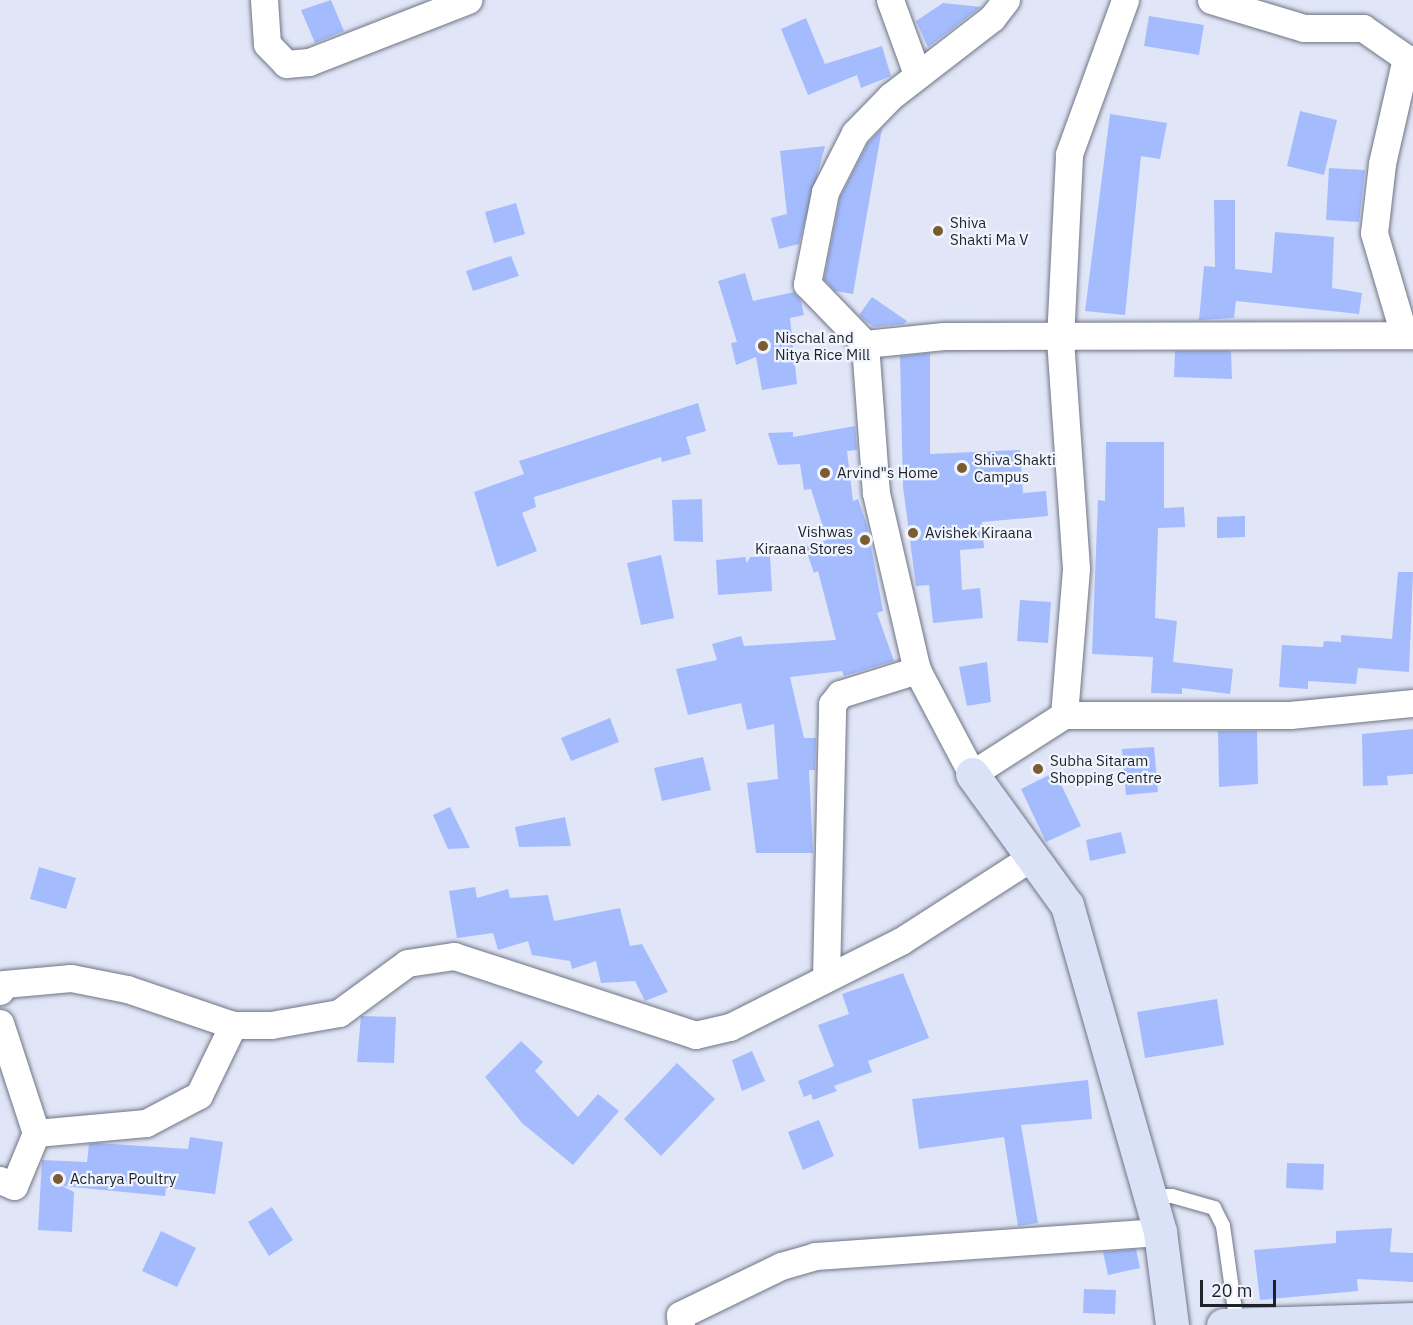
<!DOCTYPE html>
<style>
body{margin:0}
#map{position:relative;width:1413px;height:1325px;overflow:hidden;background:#e0e6f7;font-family:"IBM Plex Sans",sans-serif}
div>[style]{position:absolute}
.building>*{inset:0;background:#a4bcfe}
.roads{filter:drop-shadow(0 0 2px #707584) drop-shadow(0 0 2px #707584)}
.service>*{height:14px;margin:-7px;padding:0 7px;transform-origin:7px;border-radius:7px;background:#fff}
.minor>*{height:27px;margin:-13.5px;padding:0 13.5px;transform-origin:13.5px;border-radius:13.5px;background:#fff}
.secondary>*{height:33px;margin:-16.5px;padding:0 16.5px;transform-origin:16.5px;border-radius:16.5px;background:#dae2f8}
.dots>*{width:16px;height:16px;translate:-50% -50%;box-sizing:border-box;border:3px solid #f0f4fe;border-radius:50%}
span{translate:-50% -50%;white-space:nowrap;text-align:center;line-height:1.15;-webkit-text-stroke:4.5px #f0f4fe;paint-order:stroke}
.poi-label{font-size:15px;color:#1e2126}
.left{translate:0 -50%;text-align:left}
.right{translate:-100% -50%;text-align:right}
.scale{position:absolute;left:1200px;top:1280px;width:76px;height:27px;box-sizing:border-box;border:3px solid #1e2126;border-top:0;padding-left:8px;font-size:18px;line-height:21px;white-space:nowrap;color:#1e2126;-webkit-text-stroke:4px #f0f4fe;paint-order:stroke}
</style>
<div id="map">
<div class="building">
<i style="clip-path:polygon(331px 0,344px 31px,315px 43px,301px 10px)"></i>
<i style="clip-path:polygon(943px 3px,981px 7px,928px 47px,916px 21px)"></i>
<i style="clip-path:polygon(1149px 16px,1204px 25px,1199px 55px,1144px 46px)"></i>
<i style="clip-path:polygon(806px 18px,825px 64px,882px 46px,891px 76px,861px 88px,857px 75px,808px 95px,781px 29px)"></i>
<i style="clip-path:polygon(1300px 111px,1337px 120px,1324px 175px,1287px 166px)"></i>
<i style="clip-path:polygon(1110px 114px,1167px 123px,1160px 159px,1141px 156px,1125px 315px,1085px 311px)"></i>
<i style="clip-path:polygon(882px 128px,853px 294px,835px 291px,824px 279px,840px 197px,868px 143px)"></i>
<i style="clip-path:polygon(825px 146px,799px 244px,779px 249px,771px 218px,787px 214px,780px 151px)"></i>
<i style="clip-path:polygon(1329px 168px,1365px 170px,1359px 222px,1326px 220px)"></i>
<i style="clip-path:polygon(1214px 200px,1235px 200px,1235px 269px,1272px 273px,1275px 232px,1334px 237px,1332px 288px,1362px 293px,1359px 314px,1236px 301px,1234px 318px,1199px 320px,1204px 266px,1215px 267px)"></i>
<i style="clip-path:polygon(516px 203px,525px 234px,494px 243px,485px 212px)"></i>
<i style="clip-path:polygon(511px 256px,519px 276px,473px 291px,466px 271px)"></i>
<i style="clip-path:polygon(745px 273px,753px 301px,794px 292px,801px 301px,804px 315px,790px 318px,797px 384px,762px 390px,756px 357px,736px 365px,731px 343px,737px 342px,718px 281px)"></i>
<i style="clip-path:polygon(872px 297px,907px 321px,904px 324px,874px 327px,864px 320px,859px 315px)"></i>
<i style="clip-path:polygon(1175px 351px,1231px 351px,1232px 379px,1174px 377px)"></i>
<i style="clip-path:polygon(930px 353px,930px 454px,1020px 450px,1023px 493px,1046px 491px,1048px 516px,982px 522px,984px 548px,960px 550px,962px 590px,980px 588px,983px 618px,933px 623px,929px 585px,916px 586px,903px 487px,900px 356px)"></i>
<i style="clip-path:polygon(698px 403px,706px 431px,686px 437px,691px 454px,662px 462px,661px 457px,534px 497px,536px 507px,522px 513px,537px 551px,497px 567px,474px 492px,524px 474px,519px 461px)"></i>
<i style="clip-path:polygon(855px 426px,857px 450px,847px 451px,853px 501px,858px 499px,867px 525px,883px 611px,877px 613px,894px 661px,844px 676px,842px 671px,790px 677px,804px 738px,816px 738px,815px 770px,809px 770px,813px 853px,756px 853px,747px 783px,778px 779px,774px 724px,747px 730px,741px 703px,688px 715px,676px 669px,717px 660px,712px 644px,741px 636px,744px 646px,836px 640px,818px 571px,814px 573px,805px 547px,827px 540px,811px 489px,804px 490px,800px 464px,778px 465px,768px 433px,793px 432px,793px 437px)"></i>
<i style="clip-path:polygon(1106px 442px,1164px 442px,1164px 508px,1184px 507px,1185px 527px,1158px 528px,1155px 618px,1177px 621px,1173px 662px,1233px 669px,1230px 694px,1182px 688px,1182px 694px,1151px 693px,1153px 657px,1092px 654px,1098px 500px,1105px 501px)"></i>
<i style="clip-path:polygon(702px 499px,703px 542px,674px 541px,672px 500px)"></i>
<i style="clip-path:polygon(1245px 516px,1245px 537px,1217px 538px,1217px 517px)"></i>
<i style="clip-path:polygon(661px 555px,674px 618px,641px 625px,627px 563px)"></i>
<i style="clip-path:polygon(770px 556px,772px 591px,718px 595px,716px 560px,745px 557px,747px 563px,750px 557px)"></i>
<i style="clip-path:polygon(1398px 572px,1413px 572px,1409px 672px,1358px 668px,1356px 684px,1308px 681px,1308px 689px,1279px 687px,1282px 645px,1323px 647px,1324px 641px,1341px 642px,1341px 635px,1392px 639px)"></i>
<i style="clip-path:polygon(1020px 600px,1051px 602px,1048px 643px,1017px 641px)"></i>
<i style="clip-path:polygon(987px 662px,991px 702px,967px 706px,959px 667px)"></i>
<i style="clip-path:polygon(610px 718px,619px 742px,571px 761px,561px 738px)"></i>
<i style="clip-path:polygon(1413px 729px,1413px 774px,1387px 776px,1388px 785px,1363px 786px,1362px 734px)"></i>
<i style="clip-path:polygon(1218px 731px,1257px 731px,1258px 784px,1219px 787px)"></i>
<i style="clip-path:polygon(1154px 747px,1158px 792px,1126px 795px,1122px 749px)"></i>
<i style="clip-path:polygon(703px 757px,711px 790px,662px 801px,654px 768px)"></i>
<i style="clip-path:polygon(1055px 772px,1081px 826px,1046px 842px,1021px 789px)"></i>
<i style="clip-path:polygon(450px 807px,470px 848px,448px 849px,433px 815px)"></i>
<i style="clip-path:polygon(565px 817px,571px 846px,519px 847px,515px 827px)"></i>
<i style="clip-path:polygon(1121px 832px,1126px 853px,1090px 861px,1086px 840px)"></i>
<i style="clip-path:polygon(39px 867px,76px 878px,66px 909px,30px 899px)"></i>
<i style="clip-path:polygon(475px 887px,477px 898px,508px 889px,510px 898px,548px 895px,554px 921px,620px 908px,630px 946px,642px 944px,668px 992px,645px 1001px,635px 981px,601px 983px,596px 961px,572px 969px,570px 961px,532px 955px,528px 941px,498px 950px,493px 933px,457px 938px,449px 891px)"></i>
<i style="clip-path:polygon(903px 973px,929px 1038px,868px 1061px,872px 1072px,834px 1086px,837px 1091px,813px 1100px,811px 1094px,804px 1097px,798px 1081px,834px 1066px,818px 1025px,849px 1014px,842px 994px)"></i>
<i style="clip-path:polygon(1217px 999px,1224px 1045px,1145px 1058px,1137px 1012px)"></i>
<i style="clip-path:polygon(361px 1016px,396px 1017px,394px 1063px,357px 1062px)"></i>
<i style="clip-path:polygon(521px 1041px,543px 1062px,535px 1071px,578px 1117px,598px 1094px,619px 1111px,573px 1165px,522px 1123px,485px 1077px)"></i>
<i style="clip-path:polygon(752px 1051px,765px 1081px,742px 1091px,732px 1060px)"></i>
<i style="clip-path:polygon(677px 1063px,715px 1099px,661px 1156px,624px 1119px)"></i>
<i style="clip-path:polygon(1088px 1080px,1092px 1119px,1021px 1125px,1038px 1223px,1018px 1226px,1004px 1137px,919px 1149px,912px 1099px)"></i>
<i style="clip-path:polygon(819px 1120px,834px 1156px,803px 1170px,788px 1132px)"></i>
<i style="clip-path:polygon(190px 1137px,223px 1142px,215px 1194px,166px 1188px,165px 1196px,62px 1186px,74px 1192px,72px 1232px,38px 1230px,42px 1160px,87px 1162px,89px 1144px,97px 1143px,188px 1149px)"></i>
<i style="clip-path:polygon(1287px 1163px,1324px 1164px,1323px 1190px,1286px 1188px)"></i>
<i style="clip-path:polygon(272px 1207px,293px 1240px,269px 1256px,248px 1222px)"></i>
<i style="clip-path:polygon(1392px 1228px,1390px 1252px,1413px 1253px,1413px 1282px,1357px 1279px,1358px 1291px,1260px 1300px,1254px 1250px,1336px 1243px,1336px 1231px)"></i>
<i style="clip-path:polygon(161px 1231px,196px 1248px,177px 1287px,142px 1271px)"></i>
<i style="clip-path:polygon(1136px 1249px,1140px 1268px,1108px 1275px,1103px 1252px)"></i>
<i style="clip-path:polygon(1084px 1289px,1116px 1290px,1115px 1314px,1083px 1313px)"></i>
</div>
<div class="roads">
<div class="service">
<i style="left:1149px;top:1196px;width:23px"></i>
<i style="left:1172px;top:1196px;width:44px;rotate:15.9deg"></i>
<i style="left:1214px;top:1208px;width:20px;rotate:63deg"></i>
<i style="left:1223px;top:1226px;width:99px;rotate:81.9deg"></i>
</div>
<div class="minor">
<i style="left:264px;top:0;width:44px;rotate:86.1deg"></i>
<i style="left:267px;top:44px;width:28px;rotate:46deg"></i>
<i style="left:286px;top:64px;width:23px;rotate:-5deg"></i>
<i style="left:309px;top:62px;width:171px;rotate:-21.3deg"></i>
<i style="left:890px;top:0;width:79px;rotate:70deg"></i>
<i style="left:1006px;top:0;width:23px;rotate:128deg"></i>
<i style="left:992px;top:18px;width:128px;rotate:142.3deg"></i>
<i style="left:891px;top:96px;width:52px;rotate:134.2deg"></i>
<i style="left:855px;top:133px;width:66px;rotate:117deg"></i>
<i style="left:825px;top:192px;width:94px;rotate:101.1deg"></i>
<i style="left:807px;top:284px;width:83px;rotate:46deg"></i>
<i style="left:865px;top:344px;width:149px;rotate:85.8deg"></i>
<i style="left:876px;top:493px;width:182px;rotate:77deg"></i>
<i style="left:917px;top:670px;width:118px;rotate:62.1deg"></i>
<i style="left:972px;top:774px;width:109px;rotate:-32.7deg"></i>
<i style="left:1064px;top:715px;width:147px;rotate:-85.3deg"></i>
<i style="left:1076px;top:568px;width:229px;rotate:-94deg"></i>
<i style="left:1060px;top:340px;width:186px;rotate:-87.2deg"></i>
<i style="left:1069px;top:154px;width:164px;rotate:-70deg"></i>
<i style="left:1211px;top:0;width:97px;rotate:16.8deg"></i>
<i style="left:1304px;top:28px;width:59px"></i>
<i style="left:1363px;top:28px;width:52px;rotate:34.9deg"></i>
<i style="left:1406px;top:58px;width:109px;rotate:102.8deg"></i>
<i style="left:1382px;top:164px;width:69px;rotate:96.6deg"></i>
<i style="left:1374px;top:233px;width:106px;rotate:73.6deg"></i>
<i style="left:865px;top:344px;width:79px;rotate:-5.8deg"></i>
<i style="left:944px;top:336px;width:469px;rotate:-0.1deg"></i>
<i style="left:1064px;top:715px;width:226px"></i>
<i style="left:1290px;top:715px;width:124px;rotate:-5.6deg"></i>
<i style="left:826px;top:978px;width:274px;rotate:-88.7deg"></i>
<i style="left:832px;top:704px;width:13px;rotate:-51deg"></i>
<i style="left:840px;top:694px;width:81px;rotate:-17.3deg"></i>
<i style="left:0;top:991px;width:8px;rotate:-60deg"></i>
<i style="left:4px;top:984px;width:67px;rotate:-5.1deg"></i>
<i style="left:71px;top:978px;width:57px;rotate:11.1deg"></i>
<i style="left:127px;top:989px;width:112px;rotate:18.8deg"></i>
<i style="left:233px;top:1025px;width:38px"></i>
<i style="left:271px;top:1025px;width:69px;rotate:-10deg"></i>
<i style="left:339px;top:1013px;width:84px;rotate:-36.3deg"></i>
<i style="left:407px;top:963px;width:48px;rotate:-8.5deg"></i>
<i style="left:454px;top:956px;width:254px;rotate:18.1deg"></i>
<i style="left:695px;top:1035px;width:36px;rotate:-13deg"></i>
<i style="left:730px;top:1027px;width:191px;rotate:-26.7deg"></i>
<i style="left:901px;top:941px;width:156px;rotate:-32.7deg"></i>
<i style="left:0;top:1023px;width:116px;rotate:71.9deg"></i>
<i style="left:36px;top:1133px;width:57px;rotate:112.5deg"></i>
<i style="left:14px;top:1186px;width:15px;rotate:-157deg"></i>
<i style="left:36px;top:1133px;width:110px;rotate:-5.2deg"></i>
<i style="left:146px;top:1123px;width:60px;rotate:-27.8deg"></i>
<i style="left:199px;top:1095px;width:78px;rotate:-64.1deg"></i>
<i style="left:681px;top:1325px;width:10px;rotate:-96deg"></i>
<i style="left:680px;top:1315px;width:112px;rotate:-25.9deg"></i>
<i style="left:781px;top:1266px;width:35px;rotate:-16deg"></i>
<i style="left:815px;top:1256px;width:346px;rotate:-4deg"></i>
</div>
<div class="secondary">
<i style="left:972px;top:774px;width:162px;rotate:54.1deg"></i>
<i style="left:1067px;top:905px;width:340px;rotate:74.1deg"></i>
<i style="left:1160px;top:1232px;width:94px;rotate:82.6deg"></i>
<i style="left:1223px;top:1325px;width:190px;rotate:-1.8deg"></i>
</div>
</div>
<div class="dots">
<i style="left:938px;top:231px;background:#7a5c30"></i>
<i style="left:763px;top:346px;background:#7a5c30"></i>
<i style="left:962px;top:468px;background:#7a5c30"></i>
<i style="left:825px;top:473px;background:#7a5c30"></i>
<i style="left:913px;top:533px;background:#7a5c30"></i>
<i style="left:865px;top:540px;background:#7a5c30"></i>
<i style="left:1038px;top:769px;background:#7a5c30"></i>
<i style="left:58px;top:1179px;background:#7a5c30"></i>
</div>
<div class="poi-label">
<span class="left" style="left:950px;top:231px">Shiva<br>Shakti Ma V</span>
<span class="left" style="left:775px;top:346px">Nischal and<br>Nitya Rice Mill</span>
<span class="left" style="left:974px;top:468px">Shiva Shakti<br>Campus</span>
<span class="left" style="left:837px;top:473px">Arvind"s Home</span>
<span class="right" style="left:853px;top:540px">Vishwas<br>Kiraana Stores</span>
<span class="left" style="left:925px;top:533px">Avishek Kiraana</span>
<span class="left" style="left:1050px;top:769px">Subha Sitaram<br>Shopping Centre</span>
<span class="left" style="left:70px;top:1179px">Acharya Poultry</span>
</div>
<div class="scale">20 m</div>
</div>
